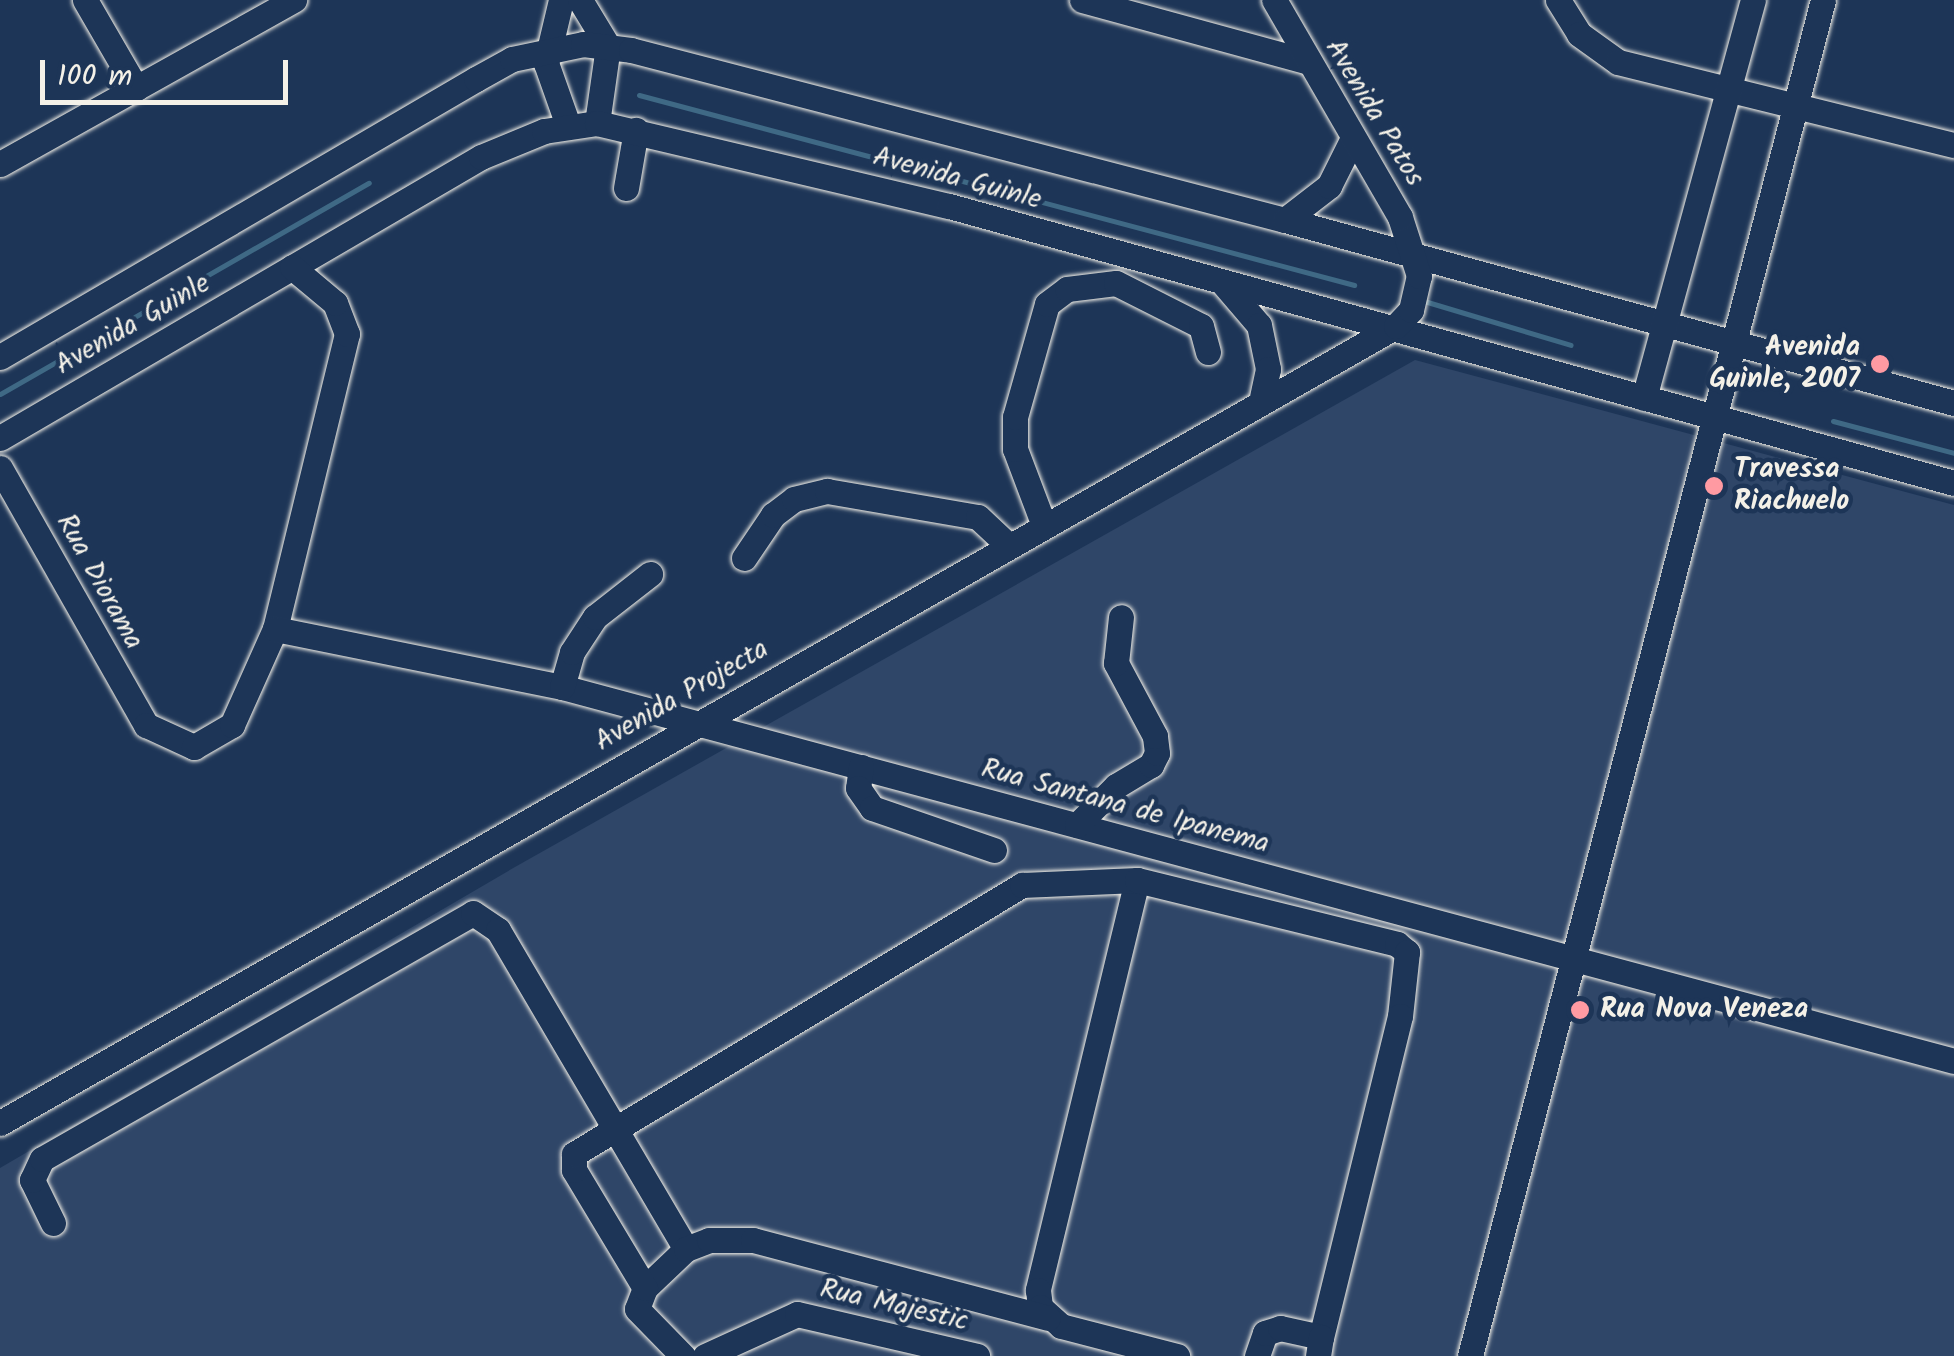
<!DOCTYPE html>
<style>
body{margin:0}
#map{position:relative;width:1954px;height:1356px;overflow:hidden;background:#1d3557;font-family:Kalam,sans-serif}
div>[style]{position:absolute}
.built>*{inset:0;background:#2f4668}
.stream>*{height:5px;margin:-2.5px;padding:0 2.5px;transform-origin:2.5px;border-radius:2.5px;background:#3f6985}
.roads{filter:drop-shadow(0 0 2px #f4f1e8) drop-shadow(0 0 2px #f4f1e8)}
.minor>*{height:25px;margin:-12.5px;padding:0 12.5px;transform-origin:12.5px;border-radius:12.5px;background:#1d3557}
.dots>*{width:28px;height:28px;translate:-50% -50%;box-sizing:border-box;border:5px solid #1d3557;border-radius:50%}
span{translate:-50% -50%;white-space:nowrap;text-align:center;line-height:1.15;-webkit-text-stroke:9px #1d3557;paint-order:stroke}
.street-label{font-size:28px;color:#f4f1e8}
.poi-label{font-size:28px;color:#f4f1e8;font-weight:700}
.right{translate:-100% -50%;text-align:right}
.left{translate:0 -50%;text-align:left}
.scale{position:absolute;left:40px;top:60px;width:248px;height:45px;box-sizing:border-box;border:5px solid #f4f1e8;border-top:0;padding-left:12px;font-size:30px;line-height:35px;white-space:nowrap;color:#f4f1e8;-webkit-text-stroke:8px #1d3557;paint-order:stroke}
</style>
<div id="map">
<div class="built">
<i style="clip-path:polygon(1415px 360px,1954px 505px,1954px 1356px,0 1356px,0 1168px,515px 867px)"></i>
</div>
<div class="stream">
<i style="left:639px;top:95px;width:740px;rotate:14.88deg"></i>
<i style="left:1424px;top:301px;width:153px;rotate:16.7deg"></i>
<i style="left:0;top:394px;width:425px;rotate:-29.8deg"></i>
<i style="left:1833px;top:421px;width:125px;rotate:14.8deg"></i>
</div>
<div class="roads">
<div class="minor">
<i style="left:85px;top:0;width:102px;rotate:59.9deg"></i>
<i style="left:561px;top:0;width:65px;rotate:103.4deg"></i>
<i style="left:546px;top:63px;width:66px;rotate:70.5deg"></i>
<i style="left:580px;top:0;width:54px;rotate:58.7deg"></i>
<i style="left:608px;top:46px;width:78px;rotate:98.1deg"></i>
<i style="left:1082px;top:0;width:234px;rotate:15.3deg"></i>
<i style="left:1558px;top:0;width:40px;rotate:58deg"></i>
<i style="left:1579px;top:34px;width:48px;rotate:35.7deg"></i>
<i style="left:1618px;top:62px;width:346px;rotate:13.9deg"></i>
<i style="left:0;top:164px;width:337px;rotate:-29.2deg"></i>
<i style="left:626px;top:188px;width:59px;rotate:-80.2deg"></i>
<i style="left:1285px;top:220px;width:56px;rotate:-37.7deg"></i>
<i style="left:1329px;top:186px;width:54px;rotate:-63.4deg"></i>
<i style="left:1223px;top:283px;width:55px;rotate:49.4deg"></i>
<i style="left:1259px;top:325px;width:45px;rotate:78.4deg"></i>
<i style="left:1268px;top:369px;width:29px;rotate:102deg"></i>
<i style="left:0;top:357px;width:551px;rotate:-30.29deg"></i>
<i style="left:476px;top:79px;width:41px;rotate:-29.1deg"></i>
<i style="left:512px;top:59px;width:73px;rotate:-11.9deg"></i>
<i style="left:583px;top:44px;width:48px;rotate:7.1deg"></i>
<i style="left:631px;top:50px;width:676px;rotate:14.57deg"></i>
<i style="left:1285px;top:220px;width:694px;rotate:15.3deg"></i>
<i style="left:1644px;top:398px;width:413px;rotate:-74.7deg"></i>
<i style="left:0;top:438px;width:557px;rotate:-30.29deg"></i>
<i style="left:481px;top:157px;width:68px;rotate:-22.4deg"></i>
<i style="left:544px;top:131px;width:54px;rotate:-8.6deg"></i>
<i style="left:597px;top:123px;width:362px;rotate:13.3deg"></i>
<i style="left:949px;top:206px;width:1042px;rotate:15.41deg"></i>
<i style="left:0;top:468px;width:296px;rotate:60.4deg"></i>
<i style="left:146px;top:725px;width:53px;rotate:24.6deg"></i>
<i style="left:194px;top:747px;width:44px;rotate:-30.1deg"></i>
<i style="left:232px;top:725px;width:105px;rotate:-65.9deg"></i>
<i style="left:275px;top:629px;width:304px;rotate:-76.3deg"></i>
<i style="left:347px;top:334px;width:33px;rotate:-111deg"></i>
<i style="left:335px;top:303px;width:56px;rotate:-140.1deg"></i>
<i style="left:1043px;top:523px;width:79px;rotate:-110.7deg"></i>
<i style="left:1015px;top:449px;width:32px;rotate:-90deg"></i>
<i style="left:1015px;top:417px;width:117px;rotate:-74.2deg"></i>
<i style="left:1047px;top:304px;width:25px;rotate:-37deg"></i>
<i style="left:1067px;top:289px;width:49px;rotate:-7deg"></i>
<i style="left:1116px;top:283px;width:95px;rotate:26.8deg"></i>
<i style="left:1201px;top:326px;width:27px;rotate:75deg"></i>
<i style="left:744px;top:558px;width:52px;rotate:-56deg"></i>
<i style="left:773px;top:515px;width:26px;rotate:-37deg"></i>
<i style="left:794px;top:499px;width:34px;rotate:-14deg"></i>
<i style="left:827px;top:491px;width:153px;rotate:9.8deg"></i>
<i style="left:978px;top:517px;width:40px;rotate:43deg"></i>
<i style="left:275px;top:629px;width:293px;rotate:11.4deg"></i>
<i style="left:562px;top:687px;width:1441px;rotate:15.04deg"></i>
<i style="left:562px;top:687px;width:36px;rotate:-74deg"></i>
<i style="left:572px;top:652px;width:42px;rotate:-56.7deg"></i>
<i style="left:595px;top:617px;width:70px;rotate:-38deg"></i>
<i style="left:861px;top:767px;width:21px;rotate:98deg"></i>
<i style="left:858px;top:788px;width:24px;rotate:55deg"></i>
<i style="left:872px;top:808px;width:129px;rotate:19deg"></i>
<i style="left:1077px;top:825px;width:55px;rotate:-45deg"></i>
<i style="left:1116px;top:786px;width:41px;rotate:-31deg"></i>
<i style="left:1151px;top:765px;width:13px;rotate:-63deg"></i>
<i style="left:1157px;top:753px;width:17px;rotate:-97deg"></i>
<i style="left:1155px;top:736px;width:83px;rotate:-118.1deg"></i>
<i style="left:1116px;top:663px;width:46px;rotate:-83.8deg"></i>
<i style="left:1137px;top:880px;width:422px;rotate:103.6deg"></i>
<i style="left:1038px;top:1290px;width:17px;rotate:83deg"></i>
<i style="left:1040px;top:1307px;width:28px;rotate:42deg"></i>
<i style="left:1061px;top:1326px;width:120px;rotate:14.5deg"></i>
<i style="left:0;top:1123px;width:1607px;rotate:-29.72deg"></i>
<i style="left:1396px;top:326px;width:22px;rotate:-47deg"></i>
<i style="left:1411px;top:310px;width:35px;rotate:-77deg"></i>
<i style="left:1419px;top:276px;width:62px;rotate:-107.9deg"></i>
<i style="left:1400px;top:217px;width:251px;rotate:-120.1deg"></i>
<i style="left:53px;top:1223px;width:48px;rotate:-116deg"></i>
<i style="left:32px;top:1180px;width:23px;rotate:-65deg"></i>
<i style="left:42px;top:1159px;width:496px;rotate:-29.7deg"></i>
<i style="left:473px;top:913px;width:30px;rotate:34deg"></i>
<i style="left:498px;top:930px;width:370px;rotate:59.5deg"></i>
<i style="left:686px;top:1249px;width:57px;rotate:136.4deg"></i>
<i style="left:645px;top:1288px;width:22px;rotate:111deg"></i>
<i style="left:637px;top:1309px;width:66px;rotate:45.6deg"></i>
<i style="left:686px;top:1249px;width:25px;rotate:-21deg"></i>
<i style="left:709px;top:1240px;width:44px"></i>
<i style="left:753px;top:1240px;width:305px;rotate:14.8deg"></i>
<i style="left:645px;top:1288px;width:138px;rotate:-121deg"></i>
<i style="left:574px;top:1170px;width:16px;rotate:-90deg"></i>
<i style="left:574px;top:1154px;width:523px;rotate:-30.98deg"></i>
<i style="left:1022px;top:885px;width:115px;rotate:-2.5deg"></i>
<i style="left:1137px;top:880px;width:268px;rotate:13.8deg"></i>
<i style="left:1397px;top:944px;width:13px;rotate:39deg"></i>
<i style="left:1407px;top:952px;width:64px;rotate:96.2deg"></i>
<i style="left:1400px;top:1016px;width:331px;rotate:103.8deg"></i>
<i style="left:705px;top:1356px;width:101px;rotate:-24.5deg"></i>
<i style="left:797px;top:1314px;width:185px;rotate:13.1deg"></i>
<i style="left:1257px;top:1356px;width:24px;rotate:-71deg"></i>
<i style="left:1265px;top:1333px;width:16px;rotate:-18deg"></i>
<i style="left:1280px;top:1328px;width:42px;rotate:12.4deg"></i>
<i style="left:1321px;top:1337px;width:19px;rotate:99deg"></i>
<i style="left:1470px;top:1356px;width:1401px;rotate:-75.41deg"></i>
</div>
</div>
<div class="dots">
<i style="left:1880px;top:364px;background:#ff9aa2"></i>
<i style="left:1714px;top:486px;background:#ff9aa2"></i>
<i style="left:1580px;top:1010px;background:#ff9aa2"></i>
</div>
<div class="street-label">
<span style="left:1374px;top:113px;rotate:59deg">Avenida Patos</span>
<span style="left:957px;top:179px;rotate:15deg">Avenida Guinle</span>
<span style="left:133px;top:325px;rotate:-30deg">Avenida Guinle</span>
<span style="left:99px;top:582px;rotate:61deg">Rua Diorama</span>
<span style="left:682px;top:696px;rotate:-30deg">Avenida Projecta</span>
<span style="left:1125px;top:807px;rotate:15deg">Rua Santana de Ipanema</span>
<span style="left:894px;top:1306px;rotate:13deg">Rua Majestic</span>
</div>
<div class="poi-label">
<span class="right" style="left:1860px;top:364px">Avenida<br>Guinle, 2007</span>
<span class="left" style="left:1734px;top:486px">Travessa<br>Riachuelo</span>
<span class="left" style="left:1600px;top:1010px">Rua Nova Veneza</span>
</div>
<div class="scale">100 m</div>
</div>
